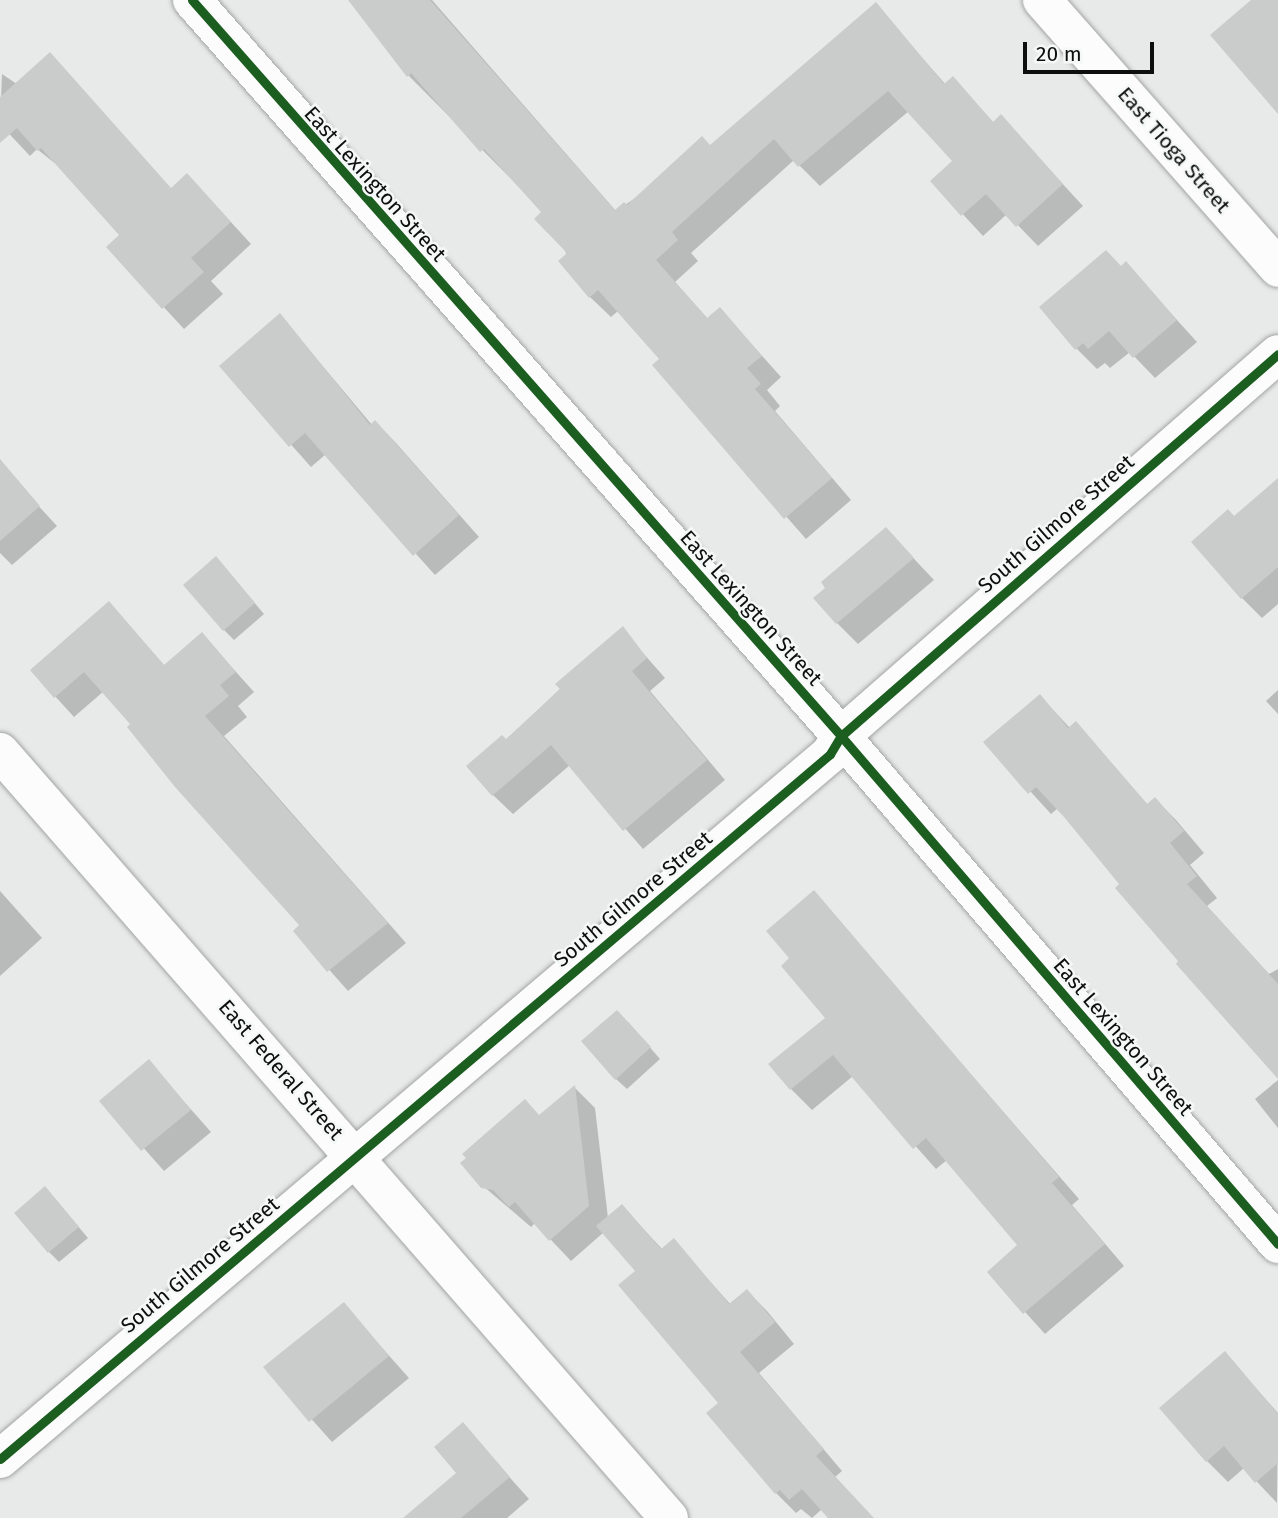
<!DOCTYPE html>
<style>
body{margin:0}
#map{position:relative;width:1278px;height:1518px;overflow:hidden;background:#e8eae9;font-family:"Fira Sans",sans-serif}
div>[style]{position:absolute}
.shadow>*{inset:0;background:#0003}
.building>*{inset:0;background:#cacccb}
.roads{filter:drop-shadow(0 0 2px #a3a5a4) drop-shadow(0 0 2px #a3a5a4)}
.minor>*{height:38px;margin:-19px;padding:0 19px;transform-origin:19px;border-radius:19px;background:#fcfcfc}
.cycleway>*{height:9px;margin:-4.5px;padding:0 4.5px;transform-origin:4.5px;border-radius:4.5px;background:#1b5e20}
span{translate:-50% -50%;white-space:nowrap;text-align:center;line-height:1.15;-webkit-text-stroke:5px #f4f8f6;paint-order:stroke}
.street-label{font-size:21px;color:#0d0f0e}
.scale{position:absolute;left:1023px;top:42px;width:131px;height:32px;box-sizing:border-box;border:4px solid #0d0f0e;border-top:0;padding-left:9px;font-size:21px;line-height:24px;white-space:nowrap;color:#0d0f0e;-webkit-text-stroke:5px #f4f8f6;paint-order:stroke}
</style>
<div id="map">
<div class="shadow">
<i style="clip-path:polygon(369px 0,432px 0,616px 211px,711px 147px,876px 5px,946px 85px,953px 79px,994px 123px,1001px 117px,1083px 206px,1038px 246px,1007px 214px,983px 236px,932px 181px,954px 161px,909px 111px,820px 186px,794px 160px,691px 253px,698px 261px,675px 282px,708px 319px,720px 309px,781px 377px,767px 390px,780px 406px,775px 411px,851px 500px,806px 539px,654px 366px,662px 359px,618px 311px,611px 317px,590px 297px,544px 212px,408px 75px)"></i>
<i style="clip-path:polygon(2px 74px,172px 189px,208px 197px,251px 244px,211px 281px,223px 294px,184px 329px,108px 247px,121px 235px,62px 169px,37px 149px,30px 156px,0 124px)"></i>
<i style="clip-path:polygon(1126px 264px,1197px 342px,1155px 378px,1130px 352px,1110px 368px,1105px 363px,1097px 369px,1076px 348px)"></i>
<i style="clip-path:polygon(280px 315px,372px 425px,375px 422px,396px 443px,479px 537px,435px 575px,326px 454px,311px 467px,221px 366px)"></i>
<i style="clip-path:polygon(0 464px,57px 526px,12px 565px,0 553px)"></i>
<i style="clip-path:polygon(1278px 480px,1278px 604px,1262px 618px,1242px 598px,1235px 518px)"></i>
<i style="clip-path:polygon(886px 529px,934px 580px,858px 644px,837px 623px)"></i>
<i style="clip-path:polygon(226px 569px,264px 614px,234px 640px,224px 630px)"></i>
<i style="clip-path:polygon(109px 604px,165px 666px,202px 634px,254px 692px,238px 706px,247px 717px,224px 736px,406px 943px,348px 991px,295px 931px,301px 925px,104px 691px,74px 717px,32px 671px)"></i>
<i style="clip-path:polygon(622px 629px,665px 678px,650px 691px,725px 780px,643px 849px,570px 765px,513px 814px,493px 795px,506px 741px)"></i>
<i style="clip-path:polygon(1278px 690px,1278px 714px,1266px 701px)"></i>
<i style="clip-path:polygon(1040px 696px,1070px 728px,1076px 723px,1148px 805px,1155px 799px,1176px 820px,1204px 853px,1190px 865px,1217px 898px,1207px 906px,1269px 974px,1278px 969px,1278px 1076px,1058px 808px,1051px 814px,986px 743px)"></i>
<i style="clip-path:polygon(0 891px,42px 938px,0 976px)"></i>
<i style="clip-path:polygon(813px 893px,1079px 1199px,1072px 1205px,1124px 1266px,1045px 1334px,989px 1272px,1020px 1246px,947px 1160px,936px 1169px,853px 1076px,812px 1110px,791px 1089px,828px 1018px,791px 958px)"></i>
<i style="clip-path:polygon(628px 1022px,660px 1059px,627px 1089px,616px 1079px)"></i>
<i style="clip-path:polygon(149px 1062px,211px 1132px,164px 1171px,102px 1101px)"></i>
<i style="clip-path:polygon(1278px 1080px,1278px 1128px,1255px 1099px)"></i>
<i style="clip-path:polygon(575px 1088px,595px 1108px,608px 1218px,622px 1206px,663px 1250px,674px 1241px,731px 1305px,747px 1291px,767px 1311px,794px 1344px,759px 1373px,842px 1471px,835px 1477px,873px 1518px,830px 1518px,822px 1509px,812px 1518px,801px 1509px,796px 1513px,776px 1493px,638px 1271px,604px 1232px,571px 1261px,535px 1223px,531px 1227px,476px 1180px)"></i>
<i style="clip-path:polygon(55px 1199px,88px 1238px,59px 1262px,49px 1252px)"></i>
<i style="clip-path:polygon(343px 1304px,409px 1378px,332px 1442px,265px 1367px)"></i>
<i style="clip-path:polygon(1225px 1354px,1278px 1413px,1277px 1503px,1244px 1468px,1228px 1482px,1207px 1461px)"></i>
<i style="clip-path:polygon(463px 1425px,529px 1499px,507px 1518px,405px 1518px,458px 1473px)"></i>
</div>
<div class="building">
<i style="clip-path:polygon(348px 0,430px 0,615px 210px,624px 202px,627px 205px,702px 136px,710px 145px,876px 2px,944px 84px,953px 76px,993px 122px,1001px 114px,1063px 184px,1016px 227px,986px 194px,961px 216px,930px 181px,952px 161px,888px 91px,798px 167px,774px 139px,672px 232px,678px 240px,656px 260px,707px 318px,720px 307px,762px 356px,747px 368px,761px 384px,755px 389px,832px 478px,784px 519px,652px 365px,659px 359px,598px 290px,589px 298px,558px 261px,567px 253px,534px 219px,541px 212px,484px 149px,480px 152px,411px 73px,407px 77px)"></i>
<i style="clip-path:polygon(1251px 0,1278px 0,1278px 114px,1210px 35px)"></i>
<i style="clip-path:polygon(50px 52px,171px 188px,187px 173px,231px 222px,191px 258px,204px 272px,162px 309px,106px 247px,119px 235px,41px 148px,37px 151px,17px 128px,0 143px,0 97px)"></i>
<i style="clip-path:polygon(1106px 250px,1121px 266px,1126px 261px,1177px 320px,1133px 358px,1109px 331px,1088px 349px,1083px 343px,1075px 350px,1039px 307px)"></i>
<i style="clip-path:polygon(280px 313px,370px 425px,375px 420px,459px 515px,413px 556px,305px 433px,289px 447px,219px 366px)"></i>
<i style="clip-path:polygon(0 459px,40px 506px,0 541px)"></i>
<i style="clip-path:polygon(1278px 478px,1278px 567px,1241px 599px,1191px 542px,1228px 509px,1234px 516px)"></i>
<i style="clip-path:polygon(886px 527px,914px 558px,836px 624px,813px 598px,825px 588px,821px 582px)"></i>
<i style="clip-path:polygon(216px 556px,255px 603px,223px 631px,183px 585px)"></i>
<i style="clip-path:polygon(109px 601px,164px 665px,202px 632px,236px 672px,220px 685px,229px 696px,205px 716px,388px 923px,327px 972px,293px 931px,299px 925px,175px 787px,127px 727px,130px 724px,84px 672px,54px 698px,30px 670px)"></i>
<i style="clip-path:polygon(623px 626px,647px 658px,632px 671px,707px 760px,623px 831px,551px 745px,492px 796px,466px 766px,502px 735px,506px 739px,560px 689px,555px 684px)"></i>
<i style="clip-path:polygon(1040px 694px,1068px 728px,1076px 721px,1147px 804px,1155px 797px,1184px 831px,1170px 843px,1197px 876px,1187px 884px,1278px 984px,1278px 1079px,1176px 964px,1178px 961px,1115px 888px,1119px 884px,1064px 817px,1036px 787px,1028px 794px,983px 742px)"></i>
<i style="clip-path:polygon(814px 890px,1059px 1177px,1052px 1183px,1105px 1244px,1023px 1314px,987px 1272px,1017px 1245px,926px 1138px,913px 1149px,833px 1055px,790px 1090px,768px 1064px,825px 1018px,781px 966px,789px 958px,766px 931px)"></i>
<i style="clip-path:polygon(617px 1010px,651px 1047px,615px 1080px,581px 1041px)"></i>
<i style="clip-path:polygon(149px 1059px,191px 1110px,141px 1151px,99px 1101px)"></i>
<i style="clip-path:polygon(575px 1085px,589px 1206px,549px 1241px,515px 1202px,509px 1207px,493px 1190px,481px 1188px,460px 1163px,466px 1158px,462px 1154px,525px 1099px,539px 1115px)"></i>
<i style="clip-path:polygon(45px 1186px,79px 1227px,48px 1253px,14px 1213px)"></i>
<i style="clip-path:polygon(622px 1204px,661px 1249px,674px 1238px,729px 1304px,747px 1289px,775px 1322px,740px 1352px,824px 1449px,816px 1456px,874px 1518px,828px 1518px,802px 1489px,789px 1500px,780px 1490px,775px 1494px,706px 1413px,718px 1403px,618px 1285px,635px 1271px,596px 1226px)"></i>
<i style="clip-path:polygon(344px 1302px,389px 1356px,309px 1422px,263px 1367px)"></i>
<i style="clip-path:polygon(1225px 1351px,1278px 1414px,1278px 1463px,1255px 1483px,1224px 1446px,1206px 1462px,1159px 1408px)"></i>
<i style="clip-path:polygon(463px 1422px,510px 1477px,461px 1518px,403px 1518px,456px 1473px,434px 1447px)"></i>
</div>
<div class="roads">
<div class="minor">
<i style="left:192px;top:0;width:981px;rotate:48.59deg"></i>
<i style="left:841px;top:736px;width:670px;rotate:49.3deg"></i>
<i style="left:1042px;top:0;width:357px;rotate:48.6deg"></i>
<i style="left:0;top:752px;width:1017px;rotate:48.87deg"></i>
<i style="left:0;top:1459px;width:1089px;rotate:-40.34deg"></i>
<i style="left:830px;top:754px;width:21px;rotate:-59deg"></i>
<i style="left:841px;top:736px;width:580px;rotate:-41.16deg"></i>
</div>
</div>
<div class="cycleway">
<i style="left:192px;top:0;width:981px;rotate:48.59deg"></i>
<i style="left:841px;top:736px;width:670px;rotate:49.3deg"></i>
<i style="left:0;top:1459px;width:1089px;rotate:-40.34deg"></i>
<i style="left:830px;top:754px;width:21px;rotate:-59deg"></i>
<i style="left:841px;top:736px;width:580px;rotate:-41.16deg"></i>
</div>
<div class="street-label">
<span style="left:1174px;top:150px;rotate:49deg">East Tioga Street</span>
<span style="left:375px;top:184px;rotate:48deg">East Lexington Street</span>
<span style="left:1056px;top:524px;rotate:-41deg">South Gilmore Street</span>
<span style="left:751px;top:608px;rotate:48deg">East Lexington Street</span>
<span style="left:633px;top:899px;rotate:-40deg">South Gilmore Street</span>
<span style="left:1123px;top:1037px;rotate:49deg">East Lexington Street</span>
<span style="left:281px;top:1070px;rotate:49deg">East Federal Street</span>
<span style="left:200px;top:1265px;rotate:-40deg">South Gilmore Street</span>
</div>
<div class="scale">20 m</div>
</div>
